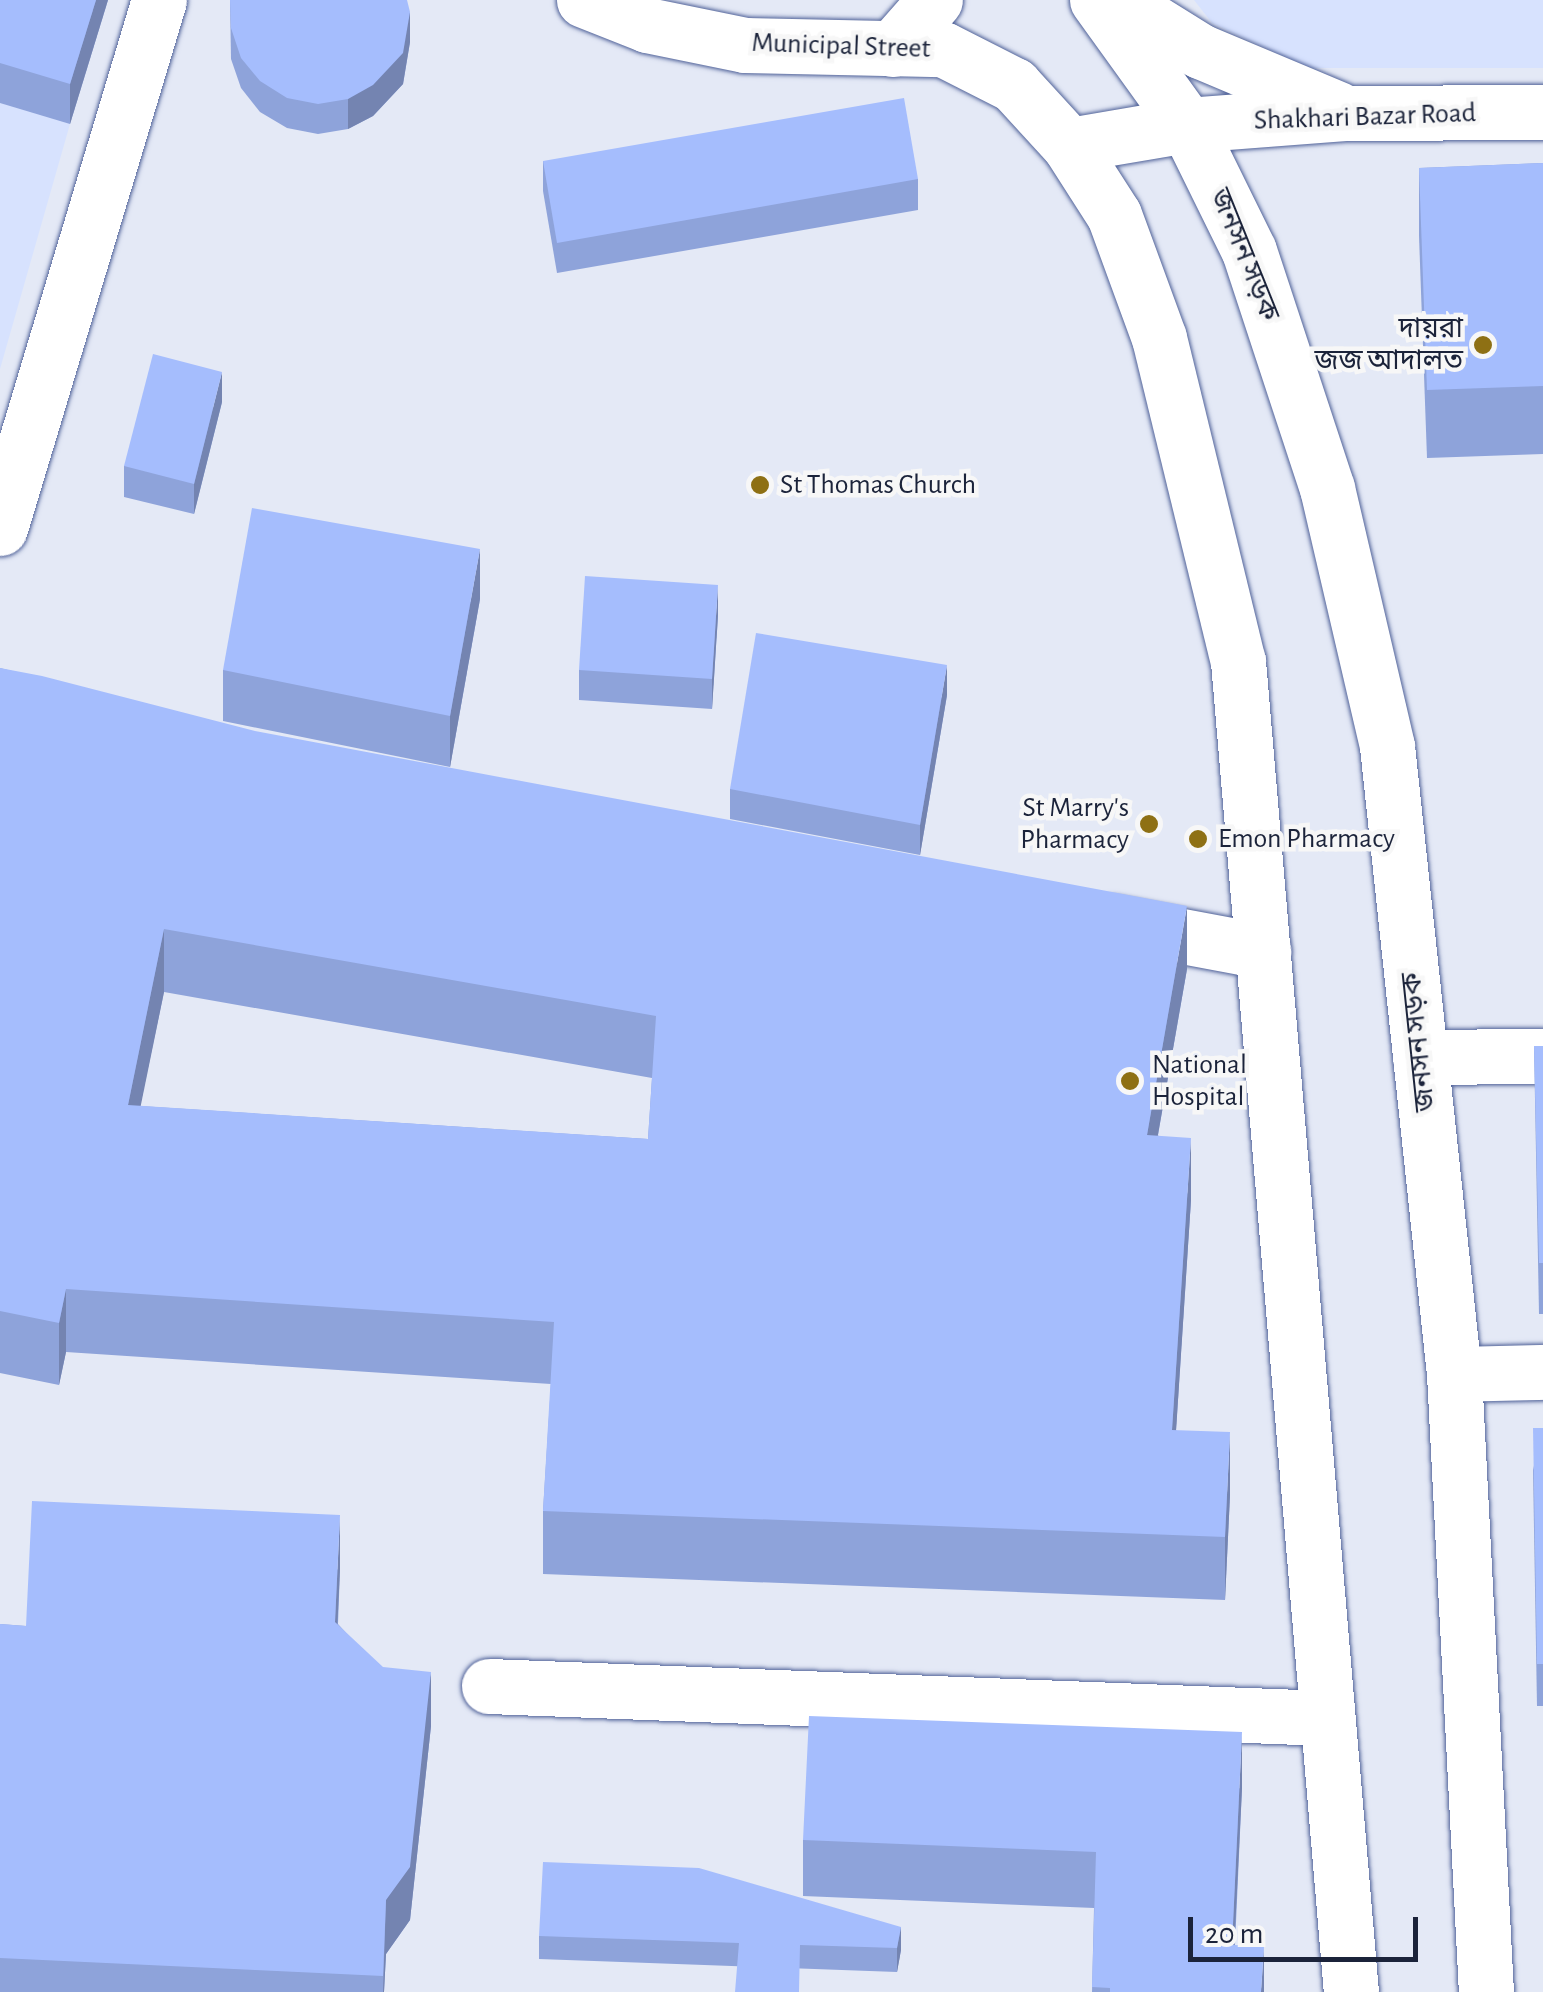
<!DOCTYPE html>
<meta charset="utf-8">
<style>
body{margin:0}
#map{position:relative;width:1543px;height:1992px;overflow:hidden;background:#e4e9f6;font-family:"Alegreya Sans","Noto Sans Bengali",sans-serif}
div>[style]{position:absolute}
.built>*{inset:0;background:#d7e2fe}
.roads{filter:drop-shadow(0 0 2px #506299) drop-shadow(0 0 2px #506299)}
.minor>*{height:55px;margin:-27.5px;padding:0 27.5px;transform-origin:27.5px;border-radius:27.5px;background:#fff}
.major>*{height:55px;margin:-27.5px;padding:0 27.5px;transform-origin:27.5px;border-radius:27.5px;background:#fff}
.wall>*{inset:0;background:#8ea3da}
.shaded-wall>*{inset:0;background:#7484b1}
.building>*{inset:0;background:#a5bdfd}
.dots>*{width:28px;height:28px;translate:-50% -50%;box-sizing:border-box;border:5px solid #f7f7f7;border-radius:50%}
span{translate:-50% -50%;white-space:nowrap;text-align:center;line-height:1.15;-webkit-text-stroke:9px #f7f7f7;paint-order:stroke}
.street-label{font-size:28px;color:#1b233a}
.poi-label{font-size:28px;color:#1b233a}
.right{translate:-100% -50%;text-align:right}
.left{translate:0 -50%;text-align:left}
.scale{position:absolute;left:1188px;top:1917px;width:230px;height:45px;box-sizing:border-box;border:5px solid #1b233a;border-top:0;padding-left:12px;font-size:30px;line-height:35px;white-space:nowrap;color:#1b233a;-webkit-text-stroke:8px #f7f7f7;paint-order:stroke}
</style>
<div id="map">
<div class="built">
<i style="clip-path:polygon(0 0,70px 124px,0 369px)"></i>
<i style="clip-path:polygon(1194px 0,1543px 0,1543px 68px,1309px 68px,1212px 23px)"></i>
</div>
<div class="roads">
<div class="minor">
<i style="left:1118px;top:0;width:97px;rotate:31.9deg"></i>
<i style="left:1200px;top:51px;width:150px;rotate:22.8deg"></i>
<i style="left:1187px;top:125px;width:161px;rotate:-4.3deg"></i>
<i style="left:1348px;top:113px;width:195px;rotate:-0.3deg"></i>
<i style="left:0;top:528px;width:551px;rotate:-73.24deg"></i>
<i style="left:1113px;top:923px;width:153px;rotate:10.6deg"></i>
<i style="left:1420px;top:1057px;width:123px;rotate:-0.5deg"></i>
<i style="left:1454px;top:1374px;width:89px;rotate:-1.3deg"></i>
<i style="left:489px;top:1686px;width:838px;rotate:2.19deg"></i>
</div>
<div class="major">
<i style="left:584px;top:0;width:68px;rotate:21.6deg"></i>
<i style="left:647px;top:25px;width:100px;rotate:11.5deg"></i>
<i style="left:745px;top:45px;width:198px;rotate:1.2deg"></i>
<i style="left:943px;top:49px;width:80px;rotate:26.9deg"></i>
<i style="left:1014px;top:85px;width:81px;rotate:47.5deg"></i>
<i style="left:1069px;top:145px;width:83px;rotate:57.3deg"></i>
<i style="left:1114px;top:215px;width:131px;rotate:69.9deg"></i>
<i style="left:1159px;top:338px;width:333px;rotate:76.3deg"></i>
<i style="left:1238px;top:661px;width:1336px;rotate:85.15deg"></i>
<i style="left:1097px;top:0;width:154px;rotate:54.2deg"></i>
<i style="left:1187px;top:125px;width:140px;rotate:63.8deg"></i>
<i style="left:1249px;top:251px;width:250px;rotate:71.8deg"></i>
<i style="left:1327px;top:488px;width:265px;rotate:76.9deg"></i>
<i style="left:1387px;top:746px;width:632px;rotate:83.91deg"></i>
<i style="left:1454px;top:1374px;width:619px;rotate:87.04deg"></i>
<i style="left:892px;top:49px;width:65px;rotate:-48.7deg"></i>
<i style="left:1069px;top:145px;width:120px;rotate:-9.6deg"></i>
</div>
</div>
<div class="wall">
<i style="clip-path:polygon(0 0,108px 0,70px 124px,0 103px)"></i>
<i style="clip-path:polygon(230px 0,410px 42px,403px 84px,373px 116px,348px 129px,318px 134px,287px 128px,260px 112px,241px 88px,231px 59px)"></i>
<i style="clip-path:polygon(543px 161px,918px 179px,918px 210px,557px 273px,543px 191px)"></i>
<i style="clip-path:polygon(1543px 163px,1543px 454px,1427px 458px,1419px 236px,1419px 168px)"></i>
<i style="clip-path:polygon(222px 402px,194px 514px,124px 497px,124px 466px)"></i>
<i style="clip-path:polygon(480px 599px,450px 767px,223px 721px,223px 670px)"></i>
<i style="clip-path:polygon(718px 615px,712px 709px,579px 700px,579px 670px)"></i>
<i style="clip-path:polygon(evenodd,0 668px,1187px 969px,1158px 1135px,1191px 1200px,1176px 1430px,1230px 1495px,1225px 1600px,543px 1574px,543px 1511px,551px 1384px,66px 1352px,59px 1385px,0 1373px,0 668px,164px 992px,652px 1078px,648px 1139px,140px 1106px,164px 992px)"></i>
<i style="clip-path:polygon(947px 695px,920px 855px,730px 819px,730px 789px)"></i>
<i style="clip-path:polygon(1534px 1046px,1543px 1046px,1543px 1314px,1539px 1314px)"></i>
<i style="clip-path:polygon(1543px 1428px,1543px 1706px,1537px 1706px,1533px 1470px)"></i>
<i style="clip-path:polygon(340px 1569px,338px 1624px,431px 1726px,410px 1920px,386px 1954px,384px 1992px,0 1992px,0 1624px,26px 1626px)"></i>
<i style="clip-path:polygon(1242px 1788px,1235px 1945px,1264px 1992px,1092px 1992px,1094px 1908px,803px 1896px,803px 1840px)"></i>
<i style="clip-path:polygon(901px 1927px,901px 1950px,897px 1972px,539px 1959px,539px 1936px)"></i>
</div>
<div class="shaded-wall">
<i style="clip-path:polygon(96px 0,108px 0,70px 124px,70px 84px)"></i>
<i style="clip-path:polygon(410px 12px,410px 42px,403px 84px,373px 116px,348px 129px,348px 99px)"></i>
<i style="clip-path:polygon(222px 372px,222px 402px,194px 514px,194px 484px)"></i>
<i style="clip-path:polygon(480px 549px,480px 599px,450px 767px,450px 716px)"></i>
<i style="clip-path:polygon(718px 585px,718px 615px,712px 709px,712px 679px)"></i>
<i style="clip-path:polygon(947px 665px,947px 695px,920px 855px,920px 825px)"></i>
<i style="clip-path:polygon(1187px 906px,1187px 969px,1147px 1197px,1147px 1135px)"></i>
<i style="clip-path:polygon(164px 929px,164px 992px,128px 1168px,128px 1105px)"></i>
<i style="clip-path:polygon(1191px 1138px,1191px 1200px,1172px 1493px,1172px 1430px)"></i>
<i style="clip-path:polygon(66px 1289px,66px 1352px,59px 1385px,59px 1323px)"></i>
<i style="clip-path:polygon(1230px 1432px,1230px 1495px,1225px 1600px,1225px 1537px)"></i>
<i style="clip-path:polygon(340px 1515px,340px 1569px,335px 1675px,335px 1622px)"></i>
<i style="clip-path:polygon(431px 1672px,431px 1726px,410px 1920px,386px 1954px,384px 1992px,383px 1992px,386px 1900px)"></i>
<i style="clip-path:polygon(1242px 1732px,1242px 1788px,1232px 1992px,1232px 1945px)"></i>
<i style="clip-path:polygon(901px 1927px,901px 1950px,897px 1972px,897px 1948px)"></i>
<i style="clip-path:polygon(1264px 1946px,1264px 1992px,1261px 1992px)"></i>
</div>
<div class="building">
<i style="clip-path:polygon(0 0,96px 0,70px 84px,0 63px)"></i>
<i style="clip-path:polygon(230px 0,407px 0,410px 12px,403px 53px,373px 85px,348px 99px,318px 104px,287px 98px,260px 81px,241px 58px,231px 28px)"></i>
<i style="clip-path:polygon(904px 98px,918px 179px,557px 243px,543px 161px)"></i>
<i style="clip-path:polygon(1543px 163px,1543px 386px,1427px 390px,1419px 168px)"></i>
<i style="clip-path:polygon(153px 354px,222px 372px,194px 484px,124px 466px)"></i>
<i style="clip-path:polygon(252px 508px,480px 549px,450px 716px,223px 670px)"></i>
<i style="clip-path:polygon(585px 576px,718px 585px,712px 679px,579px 670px)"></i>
<i style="clip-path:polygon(756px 633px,947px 665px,920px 825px,730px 789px)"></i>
<i style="clip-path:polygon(evenodd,0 668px,42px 676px,255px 731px,1187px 906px,1147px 1135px,1191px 1138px,1172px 1430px,1230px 1432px,1225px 1537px,543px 1511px,554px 1322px,66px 1289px,59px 1323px,0 1311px,0 668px,164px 929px,656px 1016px,648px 1139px,128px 1105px,164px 929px)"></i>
<i style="clip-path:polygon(1534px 1046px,1543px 1046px,1543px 1263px,1539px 1263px)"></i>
<i style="clip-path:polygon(1533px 1428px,1543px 1428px,1543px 1664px,1537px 1664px)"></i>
<i style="clip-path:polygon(32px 1501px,340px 1515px,335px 1622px,383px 1667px,431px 1672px,410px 1867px,386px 1900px,383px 1976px,0 1958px,0 1624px,26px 1626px)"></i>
<i style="clip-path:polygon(809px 1716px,1242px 1732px,1232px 1945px,1264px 1946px,1261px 1992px,1110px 1992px,1110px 1988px,1092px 1987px,1096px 1852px,803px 1840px)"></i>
<i style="clip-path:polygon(543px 1862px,699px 1868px,901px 1927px,897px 1948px,800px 1945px,799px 1992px,735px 1992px,739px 1943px,539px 1936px)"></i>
</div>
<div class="dots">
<i style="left:1483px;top:345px;background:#8e7014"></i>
<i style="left:760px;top:485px;background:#8e7014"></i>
<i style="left:1149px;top:824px;background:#8e7014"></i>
<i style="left:1198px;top:839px;background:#8e7014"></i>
<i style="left:1130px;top:1081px;background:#8e7014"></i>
</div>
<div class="street-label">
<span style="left:841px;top:46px;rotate:2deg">Municipal Street</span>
<span style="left:1365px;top:117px;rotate:-2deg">Shakhari Bazar Road</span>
<span style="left:1244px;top:255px;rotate:68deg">জনসন সড়ক</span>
<span style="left:1419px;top:1042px;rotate:-96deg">জনসন সড়ক</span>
</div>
<div class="poi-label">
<span class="right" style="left:1463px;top:345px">দায়রা<br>জজ আদালত</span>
<span class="left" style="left:780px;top:485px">St Thomas Church</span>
<span class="right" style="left:1129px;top:824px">St Marry's<br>Pharmacy</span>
<span class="left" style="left:1218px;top:839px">Emon Pharmacy</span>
<span class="left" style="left:1152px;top:1081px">National<br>Hospital</span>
</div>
<div class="scale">20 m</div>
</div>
